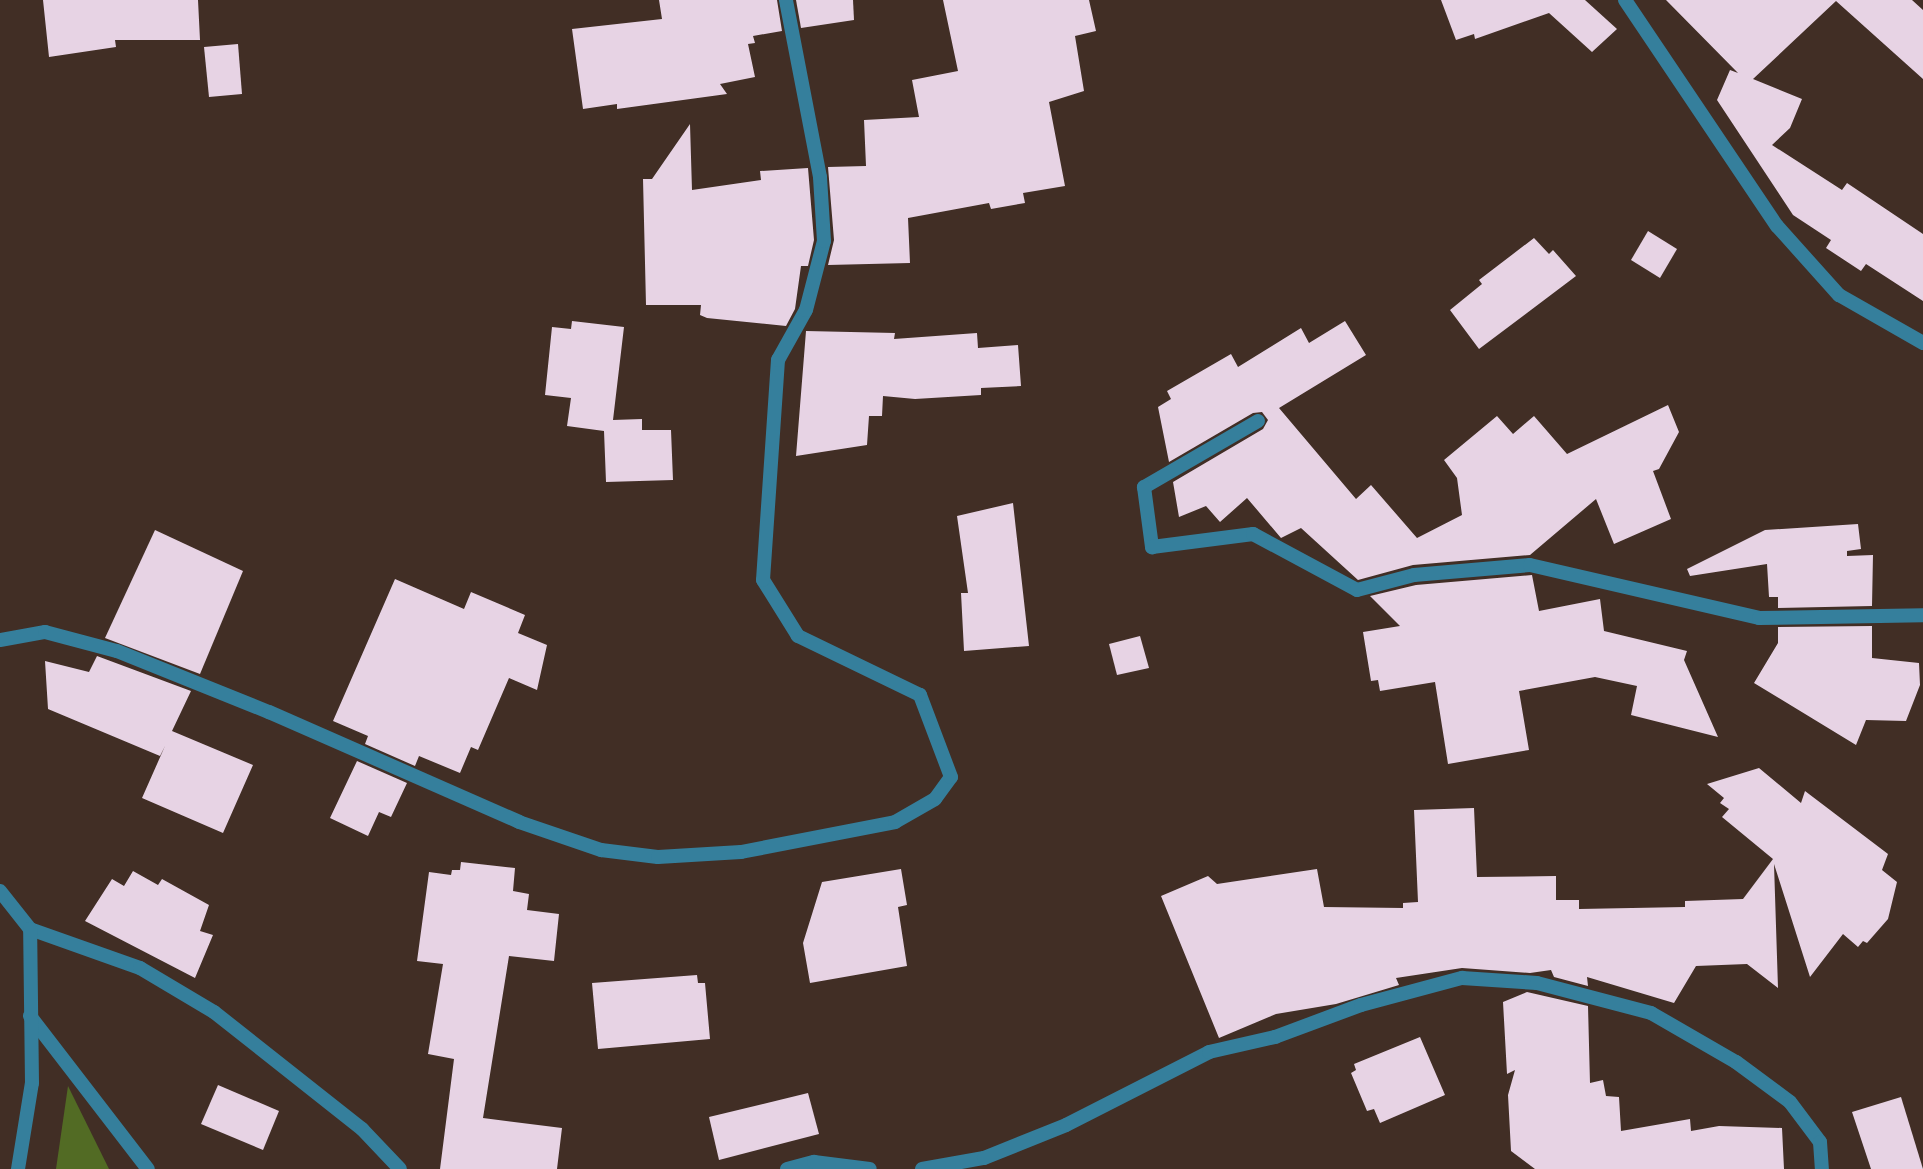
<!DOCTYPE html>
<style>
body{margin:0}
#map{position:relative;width:1923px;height:1169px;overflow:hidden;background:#412e25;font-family:"PT Sans Narrow",sans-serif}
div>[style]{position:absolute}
.forest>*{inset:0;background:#526b24}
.building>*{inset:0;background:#e7d3e4}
.minor>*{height:14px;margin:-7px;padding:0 7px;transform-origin:7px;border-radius:7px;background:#357f9c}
span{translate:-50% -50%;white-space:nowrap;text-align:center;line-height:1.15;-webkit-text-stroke:7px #211814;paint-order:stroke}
</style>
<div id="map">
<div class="forest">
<i style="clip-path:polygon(68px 1086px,109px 1169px,56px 1169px)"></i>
</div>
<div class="building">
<i style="clip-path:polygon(43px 0,198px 0,200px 40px,115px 40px,116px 47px,49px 57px)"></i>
<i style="clip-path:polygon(659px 0,777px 0,782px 31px,753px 36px,755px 43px,748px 44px,755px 77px,720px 84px,727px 94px,617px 109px,617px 104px,583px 109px,572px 29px,662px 19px)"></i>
<i style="clip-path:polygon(796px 0,853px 0,854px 20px,801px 28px)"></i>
<i style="clip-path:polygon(943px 0,1089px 0,1096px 31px,1075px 36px,1084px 91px,1049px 102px,1065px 186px,1023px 193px,1025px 203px,991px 209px,989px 203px,908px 218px,910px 263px,828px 265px,834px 240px,828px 167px,866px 166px,864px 120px,919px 117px,912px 80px,958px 71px)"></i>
<i style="clip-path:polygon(1441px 0,1585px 0,1617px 29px,1592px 52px,1549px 13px,1475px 39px,1474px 34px,1456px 40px)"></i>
<i style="clip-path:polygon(1666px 0,1912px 0,1923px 10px,1923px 79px,1836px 1px,1753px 79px,1802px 99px,1790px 128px,1772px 145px,1842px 190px,1847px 183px,1923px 234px,1923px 301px,1866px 264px,1861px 271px,1826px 248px,1831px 240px,1793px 215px,1717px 100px,1730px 70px,1738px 73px)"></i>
<i style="clip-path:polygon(238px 44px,242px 94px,209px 97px,204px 47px)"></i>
<i style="clip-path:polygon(690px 124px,692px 190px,761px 180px,760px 171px,808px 168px,814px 240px,808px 266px,801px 266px,795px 309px,786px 326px,707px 318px,700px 315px,701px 305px,646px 305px,643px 179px,652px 179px)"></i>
<i style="clip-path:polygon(1648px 231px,1677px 249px,1660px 278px,1631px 260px)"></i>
<i style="clip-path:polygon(1534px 238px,1549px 254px,1553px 250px,1576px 276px,1479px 349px,1450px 310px,1482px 284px,1479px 280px)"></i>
<i style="clip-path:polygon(572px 321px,624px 327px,613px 420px,642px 419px,642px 430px,671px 430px,673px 480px,606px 482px,604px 431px,567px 426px,571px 398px,545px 395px,552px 327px,571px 329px)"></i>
<i style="clip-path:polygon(1345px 321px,1366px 355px,1279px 408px,1356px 499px,1371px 485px,1417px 538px,1462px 515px,1457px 478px,1444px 460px,1497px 416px,1513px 434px,1534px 416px,1567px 454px,1668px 405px,1679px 432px,1659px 469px,1653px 471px,1671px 519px,1614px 544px,1596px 499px,1530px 555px,1413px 565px,1358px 580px,1301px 528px,1281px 538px,1247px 498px,1220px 522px,1206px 506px,1179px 517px,1173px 482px,1263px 429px,1268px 420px,1262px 412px,1253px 413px,1169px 462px,1158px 407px,1171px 399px,1167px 391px,1231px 354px,1238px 367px,1301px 328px,1309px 343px)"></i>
<i style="clip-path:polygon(806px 331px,895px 333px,894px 339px,977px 333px,978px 348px,1018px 345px,1021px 386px,981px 388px,981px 395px,915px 399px,883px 396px,882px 416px,869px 416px,867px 445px,796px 456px)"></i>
<i style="clip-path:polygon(1013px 503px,1029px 646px,964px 651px,961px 593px,968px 593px,957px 516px)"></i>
<i style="clip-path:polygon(1858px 524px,1861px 549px,1847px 551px,1847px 556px,1873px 555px,1872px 606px,1778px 608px,1778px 597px,1769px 597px,1767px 564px,1690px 576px,1687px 569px,1765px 530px)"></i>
<i style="clip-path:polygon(155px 530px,243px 571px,200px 674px,105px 638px)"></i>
<i style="clip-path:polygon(1532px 575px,1539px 611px,1600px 599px,1604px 631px,1687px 651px,1684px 660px,1718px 737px,1631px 715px,1637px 686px,1595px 677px,1519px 691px,1529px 750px,1448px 764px,1435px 682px,1380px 691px,1378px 680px,1371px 681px,1363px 632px,1400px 626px,1370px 596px,1416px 585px)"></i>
<i style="clip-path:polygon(395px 579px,464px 609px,471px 592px,525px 615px,518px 633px,547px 645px,537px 690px,509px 678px,478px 750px,471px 747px,460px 773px,419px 756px,415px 766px,365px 744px,368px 736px,333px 721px)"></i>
<i style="clip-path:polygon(1872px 626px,1872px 658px,1919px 663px,1920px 685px,1906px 721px,1866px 720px,1856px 745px,1754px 683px,1778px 643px,1778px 627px)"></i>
<i style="clip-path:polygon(1140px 636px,1149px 668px,1117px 675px,1109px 644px)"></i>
<i style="clip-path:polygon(97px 656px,191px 691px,172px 731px,253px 765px,223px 833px,142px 798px,165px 746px,160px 756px,48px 709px,45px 661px,89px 672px)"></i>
<i style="clip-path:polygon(357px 761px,407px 783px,391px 817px,379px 812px,368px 836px,330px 818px)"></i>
<i style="clip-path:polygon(1759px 768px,1801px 803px,1805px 791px,1888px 854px,1882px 870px,1897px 882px,1888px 919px,1867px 943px,1863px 941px,1858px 947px,1843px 934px,1810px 977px,1774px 864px,1778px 988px,1747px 964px,1696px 966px,1674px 1003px,1587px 977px,1588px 986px,1554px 977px,1551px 970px,1530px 973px,1462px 968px,1396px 978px,1399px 985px,1336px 1004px,1276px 1014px,1219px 1038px,1161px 896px,1208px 876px,1217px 884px,1317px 869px,1324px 907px,1403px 908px,1403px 903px,1418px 902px,1414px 810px,1474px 808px,1477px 877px,1556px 876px,1556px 900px,1579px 900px,1579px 909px,1685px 907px,1685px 901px,1743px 899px,1773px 859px,1722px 817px,1729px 809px,1720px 803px,1724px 798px,1707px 784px)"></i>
<i style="clip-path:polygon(461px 862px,515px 868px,513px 891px,529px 894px,527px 910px,559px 914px,554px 961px,509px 956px,483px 1118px,562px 1128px,557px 1169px,440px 1169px,454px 1059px,428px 1054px,443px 964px,417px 961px,429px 872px,451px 875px,452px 870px,460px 870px)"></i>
<i style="clip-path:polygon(901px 869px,907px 905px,898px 907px,907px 966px,810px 983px,803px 943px,822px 882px)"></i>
<i style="clip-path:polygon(133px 871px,158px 885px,162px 879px,209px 905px,200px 931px,213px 935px,195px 978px,85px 921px,112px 879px,124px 886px)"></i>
<i style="clip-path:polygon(697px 975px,698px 983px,705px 983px,710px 1039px,598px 1049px,592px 983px)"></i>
<i style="clip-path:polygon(1527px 992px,1588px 1006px,1590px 1083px,1603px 1080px,1606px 1096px,1619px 1097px,1621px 1131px,1690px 1119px,1691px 1131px,1719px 1126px,1782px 1128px,1784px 1169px,1535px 1169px,1511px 1151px,1508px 1095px,1515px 1070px,1507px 1074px,1503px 1002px)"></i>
<i style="clip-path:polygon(1420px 1037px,1445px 1095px,1380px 1123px,1374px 1109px,1367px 1111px,1351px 1073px,1356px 1070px,1354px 1064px)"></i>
<i style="clip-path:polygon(218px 1085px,279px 1111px,263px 1150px,201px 1124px)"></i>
<i style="clip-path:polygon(808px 1093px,819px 1134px,719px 1160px,709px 1117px)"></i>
<i style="clip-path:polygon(1901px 1097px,1923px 1169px,1871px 1169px,1852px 1112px)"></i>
</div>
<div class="minor">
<i style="left:1625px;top:0;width:272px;rotate:56.1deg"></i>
<i style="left:1777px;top:226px;width:93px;rotate:48.1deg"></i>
<i style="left:1839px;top:295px;width:97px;rotate:29.7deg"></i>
<i style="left:1258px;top:421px;width:132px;rotate:149.9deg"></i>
<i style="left:1144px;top:487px;width:61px;rotate:82.4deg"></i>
<i style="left:1152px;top:547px;width:102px;rotate:-7.3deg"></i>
<i style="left:1253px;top:534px;width:118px;rotate:28.3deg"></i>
<i style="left:1357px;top:590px;width:59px;rotate:-14.7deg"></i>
<i style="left:1414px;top:575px;width:116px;rotate:-4.9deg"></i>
<i style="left:1530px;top:565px;width:235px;rotate:13deg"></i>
<i style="left:1759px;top:618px;width:164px;rotate:-1deg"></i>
<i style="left:0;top:640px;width:46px;rotate:-10.1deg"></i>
<i style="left:45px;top:632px;width:74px;rotate:14.8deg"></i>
<i style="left:117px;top:651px;width:164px;rotate:21.9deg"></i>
<i style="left:269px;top:712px;width:273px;rotate:23.7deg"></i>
<i style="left:519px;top:822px;width:87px;rotate:18.9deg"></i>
<i style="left:601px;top:850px;width:57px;rotate:7deg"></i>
<i style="left:658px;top:857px;width:83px;rotate:-3.4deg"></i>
<i style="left:741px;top:852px;width:157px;rotate:-11deg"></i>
<i style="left:895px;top:822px;width:46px;rotate:-29.9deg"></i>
<i style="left:935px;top:799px;width:27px;rotate:-54deg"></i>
<i style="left:951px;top:777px;width:88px;rotate:-110.7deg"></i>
<i style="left:920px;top:695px;width:136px;rotate:-154.2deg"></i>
<i style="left:798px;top:636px;width:66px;rotate:-122deg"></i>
<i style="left:763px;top:580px;width:221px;rotate:-86.1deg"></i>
<i style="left:778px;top:360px;width:57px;rotate:-60.8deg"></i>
<i style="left:806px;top:310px;width:71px;rotate:-75.4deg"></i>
<i style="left:824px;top:241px;width:64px;rotate:-93.6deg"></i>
<i style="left:820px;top:177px;width:180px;rotate:-100.9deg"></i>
<i style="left:0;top:891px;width:48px;rotate:51.7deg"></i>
<i style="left:30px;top:929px;width:117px;rotate:19.5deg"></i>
<i style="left:140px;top:968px;width:86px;rotate:30.7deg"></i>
<i style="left:214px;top:1012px;width:189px;rotate:38.3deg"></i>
<i style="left:362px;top:1129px;width:55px;rotate:46.5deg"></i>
<i style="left:30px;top:1016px;width:193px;rotate:52.4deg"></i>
<i style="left:18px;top:1169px;width:87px;rotate:-80.8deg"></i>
<i style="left:32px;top:1083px;width:154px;rotate:-90.7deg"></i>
<i style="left:787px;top:1169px;width:28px;rotate:-15deg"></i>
<i style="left:814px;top:1162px;width:56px;rotate:7.1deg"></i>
<i style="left:922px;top:1169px;width:63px;rotate:-10.1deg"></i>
<i style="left:984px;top:1158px;width:88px;rotate:-21.9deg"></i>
<i style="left:1066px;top:1125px;width:161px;rotate:-27deg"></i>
<i style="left:1209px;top:1052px;width:68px;rotate:-12.8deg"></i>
<i style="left:1275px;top:1037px;width:92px;rotate:-20.4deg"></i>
<i style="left:1361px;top:1005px;width:105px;rotate:-15deg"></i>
<i style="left:1462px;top:978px;width:75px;rotate:3.8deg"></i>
<i style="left:1537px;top:983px;width:118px;rotate:14.7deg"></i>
<i style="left:1651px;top:1013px;width:98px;rotate:30deg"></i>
<i style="left:1736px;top:1062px;width:67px;rotate:36.5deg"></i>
<i style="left:1790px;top:1102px;width:50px;rotate:53.1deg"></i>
<i style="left:1820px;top:1142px;width:27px;rotate:86deg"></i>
</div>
</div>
